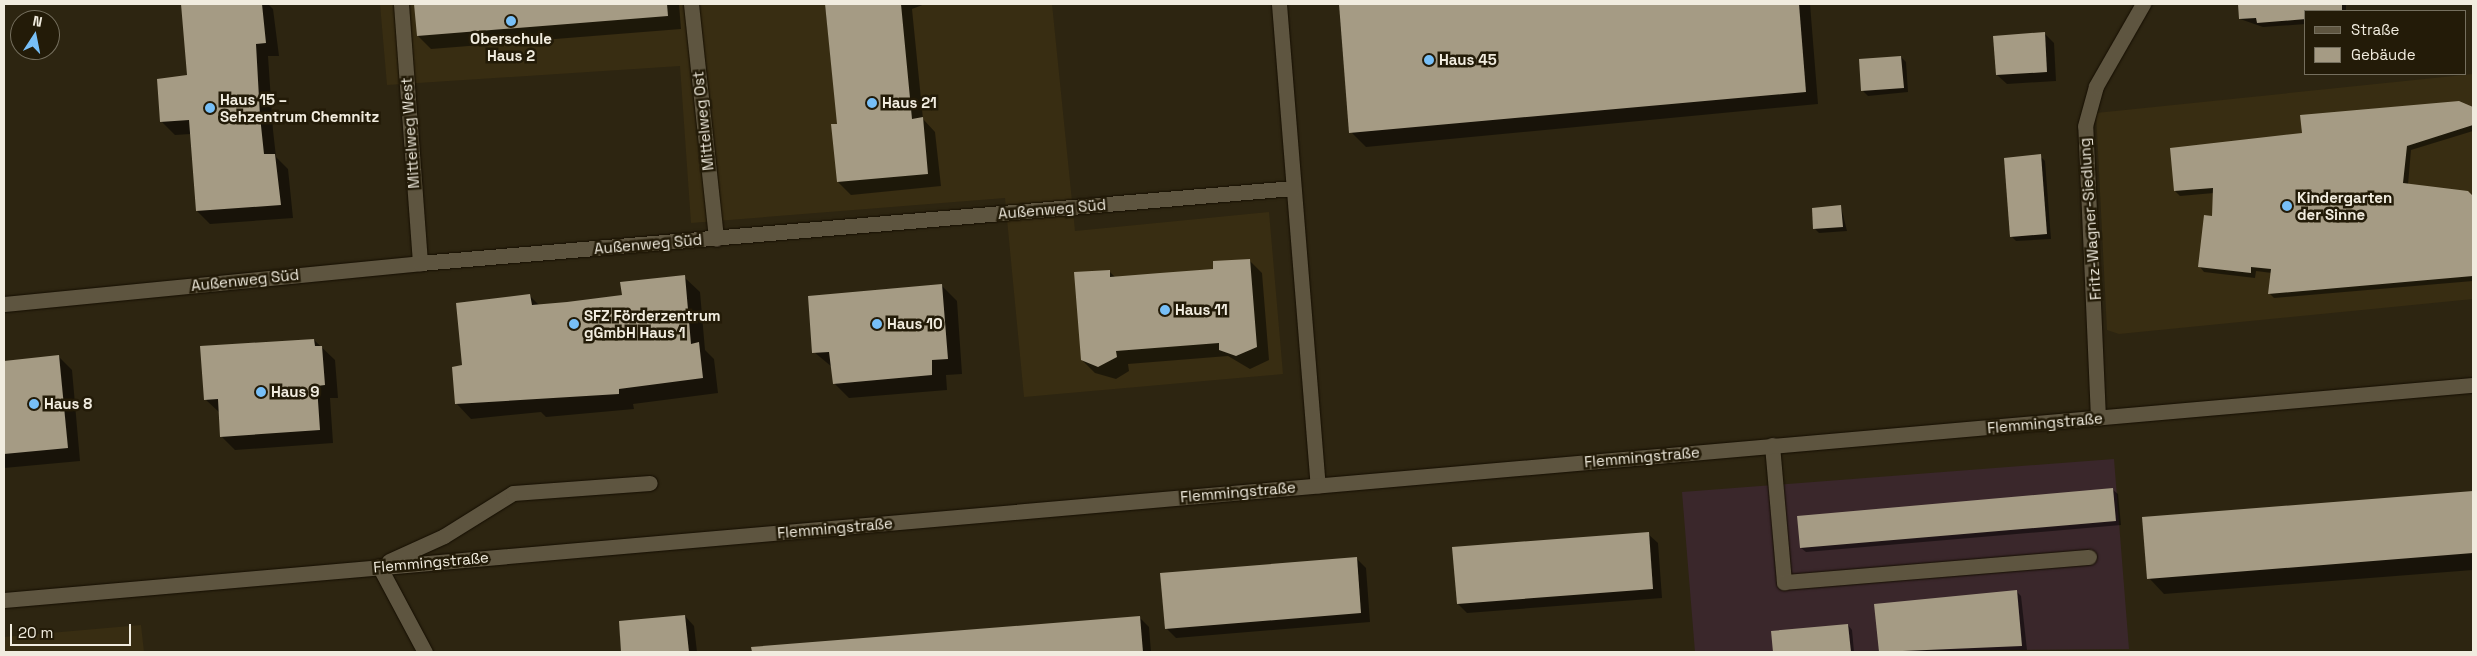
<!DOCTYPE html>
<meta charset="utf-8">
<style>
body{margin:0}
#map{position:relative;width:2477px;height:656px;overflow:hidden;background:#2d2511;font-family:"Space Grotesk",sans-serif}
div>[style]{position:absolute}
.built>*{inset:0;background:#382d12}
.industrial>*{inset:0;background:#3a272b}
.shadow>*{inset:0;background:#0007}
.building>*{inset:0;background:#a59b84}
.roads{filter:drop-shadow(0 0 1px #150e00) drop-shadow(0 0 1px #150e00)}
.minor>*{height:15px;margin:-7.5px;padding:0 7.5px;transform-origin:7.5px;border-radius:7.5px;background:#5e5540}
.dots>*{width:14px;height:14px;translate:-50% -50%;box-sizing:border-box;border:2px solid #231b08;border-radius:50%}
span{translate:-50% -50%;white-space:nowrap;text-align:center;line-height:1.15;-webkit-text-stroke:5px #231b08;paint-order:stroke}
.poi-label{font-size:15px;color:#f1ecdf;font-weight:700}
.left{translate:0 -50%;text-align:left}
.street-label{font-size:15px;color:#f1ecdf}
.frame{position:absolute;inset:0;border:5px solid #f1ecdf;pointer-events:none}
.legend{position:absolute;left:2304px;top:10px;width:162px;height:65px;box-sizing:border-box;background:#231b08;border:1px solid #756f5e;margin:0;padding:6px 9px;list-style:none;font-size:15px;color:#f1ecdf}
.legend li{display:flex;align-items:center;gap:10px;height:25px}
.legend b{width:25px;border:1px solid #756f5e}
.north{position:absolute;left:10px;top:10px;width:50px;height:50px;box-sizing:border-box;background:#231b08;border:1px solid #756f5e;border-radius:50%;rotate:11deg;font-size:14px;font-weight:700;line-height:20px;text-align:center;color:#f1ecdf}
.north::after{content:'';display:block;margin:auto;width:18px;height:22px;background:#77bff7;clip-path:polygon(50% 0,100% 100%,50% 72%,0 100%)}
.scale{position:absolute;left:10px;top:624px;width:121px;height:22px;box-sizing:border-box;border:2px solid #f1ecdf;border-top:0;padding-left:6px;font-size:15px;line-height:18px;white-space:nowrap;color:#f1ecdf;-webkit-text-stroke:4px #231b08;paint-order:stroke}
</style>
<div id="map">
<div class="built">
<i style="clip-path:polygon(380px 4px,1052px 4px,1075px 231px,1269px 212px,1283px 374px,1024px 397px,1005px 198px,691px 223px,680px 66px,387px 85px)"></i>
<i style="clip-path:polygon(2473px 74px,2473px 299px,2119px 334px,2107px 330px,2096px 113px)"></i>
<i style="clip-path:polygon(141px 625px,144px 652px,4px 652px,4px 637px)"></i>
</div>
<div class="industrial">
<i style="clip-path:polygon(2114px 459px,2129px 649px,1695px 652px,1682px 492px)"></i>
</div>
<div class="shadow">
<i style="clip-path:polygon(182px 4px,268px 4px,273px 9px,279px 56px,268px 56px,273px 130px,276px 157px,288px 169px,293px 218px,210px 224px,197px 211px,191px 134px,175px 135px,162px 122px,188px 76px)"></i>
<i style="clip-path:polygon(416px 4px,679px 4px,681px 29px,431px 49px,418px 36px)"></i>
<i style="clip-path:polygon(825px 4px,925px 4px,912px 9px,923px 119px,935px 132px,941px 186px,851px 195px,838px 182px,838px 125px)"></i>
<i style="clip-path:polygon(1340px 4px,1810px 4px,1818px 104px,1366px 147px,1351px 132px)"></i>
<i style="clip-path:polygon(2239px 4px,2346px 4px,2346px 11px,2306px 11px,2306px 24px,2263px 27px,2240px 19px)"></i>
<i style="clip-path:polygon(2044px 33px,2054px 43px,2056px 81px,2007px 84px,1997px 75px)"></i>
<i style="clip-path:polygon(1901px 57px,1906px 62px,1908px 92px,1868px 96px,1863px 91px)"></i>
<i style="clip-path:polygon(2459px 102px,2473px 109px,2473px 131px,2411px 150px,2408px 185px,2467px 192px,2473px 198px,2473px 281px,2274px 298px,2270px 294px,2272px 273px,2256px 271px,2255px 278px,2204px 272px,2200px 267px,2213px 218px,2214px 193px,2180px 196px,2175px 191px,2171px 149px,2303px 135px)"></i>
<i style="clip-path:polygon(2040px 156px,2045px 161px,2051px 239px,2016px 241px,2011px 236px)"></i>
<i style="clip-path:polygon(1841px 207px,1847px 231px,1819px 233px,1814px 228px)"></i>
<i style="clip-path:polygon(1249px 260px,1262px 273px,1269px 360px,1250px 369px,1228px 356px,1128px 364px,1129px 371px,1116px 379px,1095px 373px,1082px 360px,1109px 271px,1116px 278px,1215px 270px)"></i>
<i style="clip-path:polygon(684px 277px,700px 292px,705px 350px,714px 359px,718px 393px,633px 404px,634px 409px,546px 417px,541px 412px,471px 419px,456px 403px,463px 366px,530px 296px,540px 306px,623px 296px)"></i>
<i style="clip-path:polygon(941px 285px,957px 301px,962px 374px,946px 375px,947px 390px,849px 398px,834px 383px,832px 367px,814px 352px)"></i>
<i style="clip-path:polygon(314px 340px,335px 360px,338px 398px,330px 398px,333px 443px,235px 450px,222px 437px,220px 413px,206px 400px)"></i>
<i style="clip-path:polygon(59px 357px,72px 370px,80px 461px,4px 468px,4px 362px)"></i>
<i style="clip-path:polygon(2113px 490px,2118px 494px,2121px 525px,1806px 552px,1801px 548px)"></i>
<i style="clip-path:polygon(2473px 493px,2473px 570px,2164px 594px,2149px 578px,2144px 518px)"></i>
<i style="clip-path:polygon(1648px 534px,1658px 543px,1662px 598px,1467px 613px,1458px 604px)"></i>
<i style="clip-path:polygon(1356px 558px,1366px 568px,1370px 622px,1176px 638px,1166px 628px)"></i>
<i style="clip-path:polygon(2016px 591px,2021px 596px,2027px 650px,1880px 652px,1876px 605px)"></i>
<i style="clip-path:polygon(685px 616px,694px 626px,697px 652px,623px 652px,620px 622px)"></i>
<i style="clip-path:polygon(1139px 617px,1149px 627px,1151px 652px,753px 652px,752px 648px)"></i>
<i style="clip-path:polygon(1848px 625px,1852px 630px,1854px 652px,1774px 652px,1772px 632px)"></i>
</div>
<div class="building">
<i style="clip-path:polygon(181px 4px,262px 4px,266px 43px,256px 44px,260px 116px,264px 154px,275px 154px,281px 205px,196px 211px,189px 120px,160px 122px,157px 79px,187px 75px)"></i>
<i style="clip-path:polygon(414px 4px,667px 4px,668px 16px,417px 36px)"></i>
<i style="clip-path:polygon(825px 4px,901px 4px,912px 119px,923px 117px,928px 174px,837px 182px,831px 124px,837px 124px)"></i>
<i style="clip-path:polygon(1339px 4px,1799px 4px,1806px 92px,1349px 133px)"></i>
<i style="clip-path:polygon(2238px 4px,2342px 4px,2342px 11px,2306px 11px,2306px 19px,2257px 23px,2256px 18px,2239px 19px)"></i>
<i style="clip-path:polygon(2045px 32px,2047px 72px,1996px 75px,1993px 36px)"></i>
<i style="clip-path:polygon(1901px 56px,1904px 88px,1861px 91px,1859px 59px)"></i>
<i style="clip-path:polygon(2459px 101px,2473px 107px,2473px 125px,2407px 146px,2403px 183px,2468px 191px,2473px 196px,2473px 276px,2268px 294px,2271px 269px,2251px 267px,2251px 273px,2198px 267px,2204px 215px,2212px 216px,2213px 188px,2174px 191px,2170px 148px,2302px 133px,2300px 115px)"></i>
<i style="clip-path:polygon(2041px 154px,2047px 234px,2010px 237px,2004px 158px)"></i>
<i style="clip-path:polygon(1841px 205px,1843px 227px,1813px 229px,1812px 208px)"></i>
<i style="clip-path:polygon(1250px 259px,1257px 347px,1236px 356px,1219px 350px,1219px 343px,1116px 351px,1117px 357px,1098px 367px,1081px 360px,1074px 272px,1110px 270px,1110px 277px,1160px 273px,1213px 269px,1213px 261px)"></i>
<i style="clip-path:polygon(685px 275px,691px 344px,699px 342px,703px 378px,619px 389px,619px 394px,455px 404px,452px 367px,462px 365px,456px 303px,530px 294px,532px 305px,567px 302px,622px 295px,620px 282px)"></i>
<i style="clip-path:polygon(942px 284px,948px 359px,932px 360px,932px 375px,833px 384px,829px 352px,812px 353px,808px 296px)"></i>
<i style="clip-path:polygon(314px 339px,315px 346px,322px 346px,325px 385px,317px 386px,320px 430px,220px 437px,218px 399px,204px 400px,200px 346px)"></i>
<i style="clip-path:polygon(59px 355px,68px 448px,4px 454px,4px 361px)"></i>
<i style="clip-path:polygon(2113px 488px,2116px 521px,1800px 548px,1797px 516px)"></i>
<i style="clip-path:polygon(2473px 491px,2473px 553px,2147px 579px,2142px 517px)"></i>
<i style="clip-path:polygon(1649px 532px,1653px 589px,1457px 604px,1452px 547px)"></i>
<i style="clip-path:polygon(1357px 557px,1361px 613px,1165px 629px,1160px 573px)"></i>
<i style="clip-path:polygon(2017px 590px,2022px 646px,1879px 652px,1874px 604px)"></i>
<i style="clip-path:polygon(685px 615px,689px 652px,621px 652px,619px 621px)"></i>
<i style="clip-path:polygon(1140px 616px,1143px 652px,752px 652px,751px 647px)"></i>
<i style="clip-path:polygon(1848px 624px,1851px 652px,1773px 652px,1771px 631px)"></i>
</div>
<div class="roads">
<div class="minor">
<i style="left:401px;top:4px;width:260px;rotate:85.8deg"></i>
<i style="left:691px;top:4px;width:236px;rotate:83.9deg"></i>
<i style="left:1279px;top:4px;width:483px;rotate:85.4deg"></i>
<i style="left:4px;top:304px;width:418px;rotate:-5.6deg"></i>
<i style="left:420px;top:263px;width:876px;rotate:-4.91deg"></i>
<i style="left:2098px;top:418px;width:292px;rotate:-92.5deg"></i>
<i style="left:2085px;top:126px;width:41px;rotate:-74.6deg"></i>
<i style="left:2096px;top:86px;width:95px;rotate:-60.2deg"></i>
<i style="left:1772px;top:445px;width:138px;rotate:85deg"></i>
<i style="left:1784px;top:582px;width:306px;rotate:-4.7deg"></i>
<i style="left:389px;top:561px;width:60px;rotate:-24.4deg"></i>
<i style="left:444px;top:536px;width:81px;rotate:-31.9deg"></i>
<i style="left:513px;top:493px;width:137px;rotate:-4.2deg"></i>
<i style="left:379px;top:566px;width:98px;rotate:61.9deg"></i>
<i style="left:4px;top:600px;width:2478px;rotate:-4.98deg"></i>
</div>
</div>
<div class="dots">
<i style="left:511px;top:21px;background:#77bff7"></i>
<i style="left:1429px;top:60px;background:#77bff7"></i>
<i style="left:872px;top:103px;background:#77bff7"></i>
<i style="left:210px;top:108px;background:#77bff7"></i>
<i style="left:2287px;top:206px;background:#77bff7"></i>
<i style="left:1165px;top:310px;background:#77bff7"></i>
<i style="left:574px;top:324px;background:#77bff7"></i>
<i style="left:877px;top:324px;background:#77bff7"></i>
<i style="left:261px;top:392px;background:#77bff7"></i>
<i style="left:34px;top:404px;background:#77bff7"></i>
</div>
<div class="poi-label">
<span style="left:511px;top:47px">Oberschule<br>Haus 2</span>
<span class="left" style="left:1439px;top:60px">Haus 45</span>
<span class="left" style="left:220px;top:108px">Haus 15 –<br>Sehzentrum Chemnitz</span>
<span class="left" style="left:882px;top:103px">Haus 21</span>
<span class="left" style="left:2297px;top:206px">Kindergarten<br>der Sinne</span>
<span class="left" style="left:1175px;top:310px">Haus 11</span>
<span class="left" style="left:584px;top:324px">SFZ Förderzentrum<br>gGmbH Haus 1</span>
<span class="left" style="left:887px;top:324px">Haus 10</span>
<span class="left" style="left:271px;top:392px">Haus 9</span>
<span class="left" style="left:44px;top:404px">Haus 8</span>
</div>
<div class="street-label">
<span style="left:703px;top:121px;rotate:-96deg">Mittelweg Ost</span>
<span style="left:410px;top:133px;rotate:-94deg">Mittelweg West</span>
<span style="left:1052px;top:209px;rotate:-5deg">Außenweg Süd</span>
<span style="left:2090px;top:219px;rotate:-94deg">Fritz-Wagner-Siedlung</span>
<span style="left:648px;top:244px;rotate:-5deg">Außenweg Süd</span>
<span style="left:245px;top:280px;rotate:-6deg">Außenweg Süd</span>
<span style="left:2045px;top:423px;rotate:-5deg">Flemmingstraße</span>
<span style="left:1642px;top:457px;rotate:-5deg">Flemmingstraße</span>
<span style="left:1238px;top:492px;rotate:-5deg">Flemmingstraße</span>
<span style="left:835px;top:528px;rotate:-5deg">Flemmingstraße</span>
<span style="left:431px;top:562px;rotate:-5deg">Flemmingstraße</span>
</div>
<div class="frame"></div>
<ul class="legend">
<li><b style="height:6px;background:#5e5540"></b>Straße</li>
<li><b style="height:14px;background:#a59b84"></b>Gebäude</li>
</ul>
<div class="north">N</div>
<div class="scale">20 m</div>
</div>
